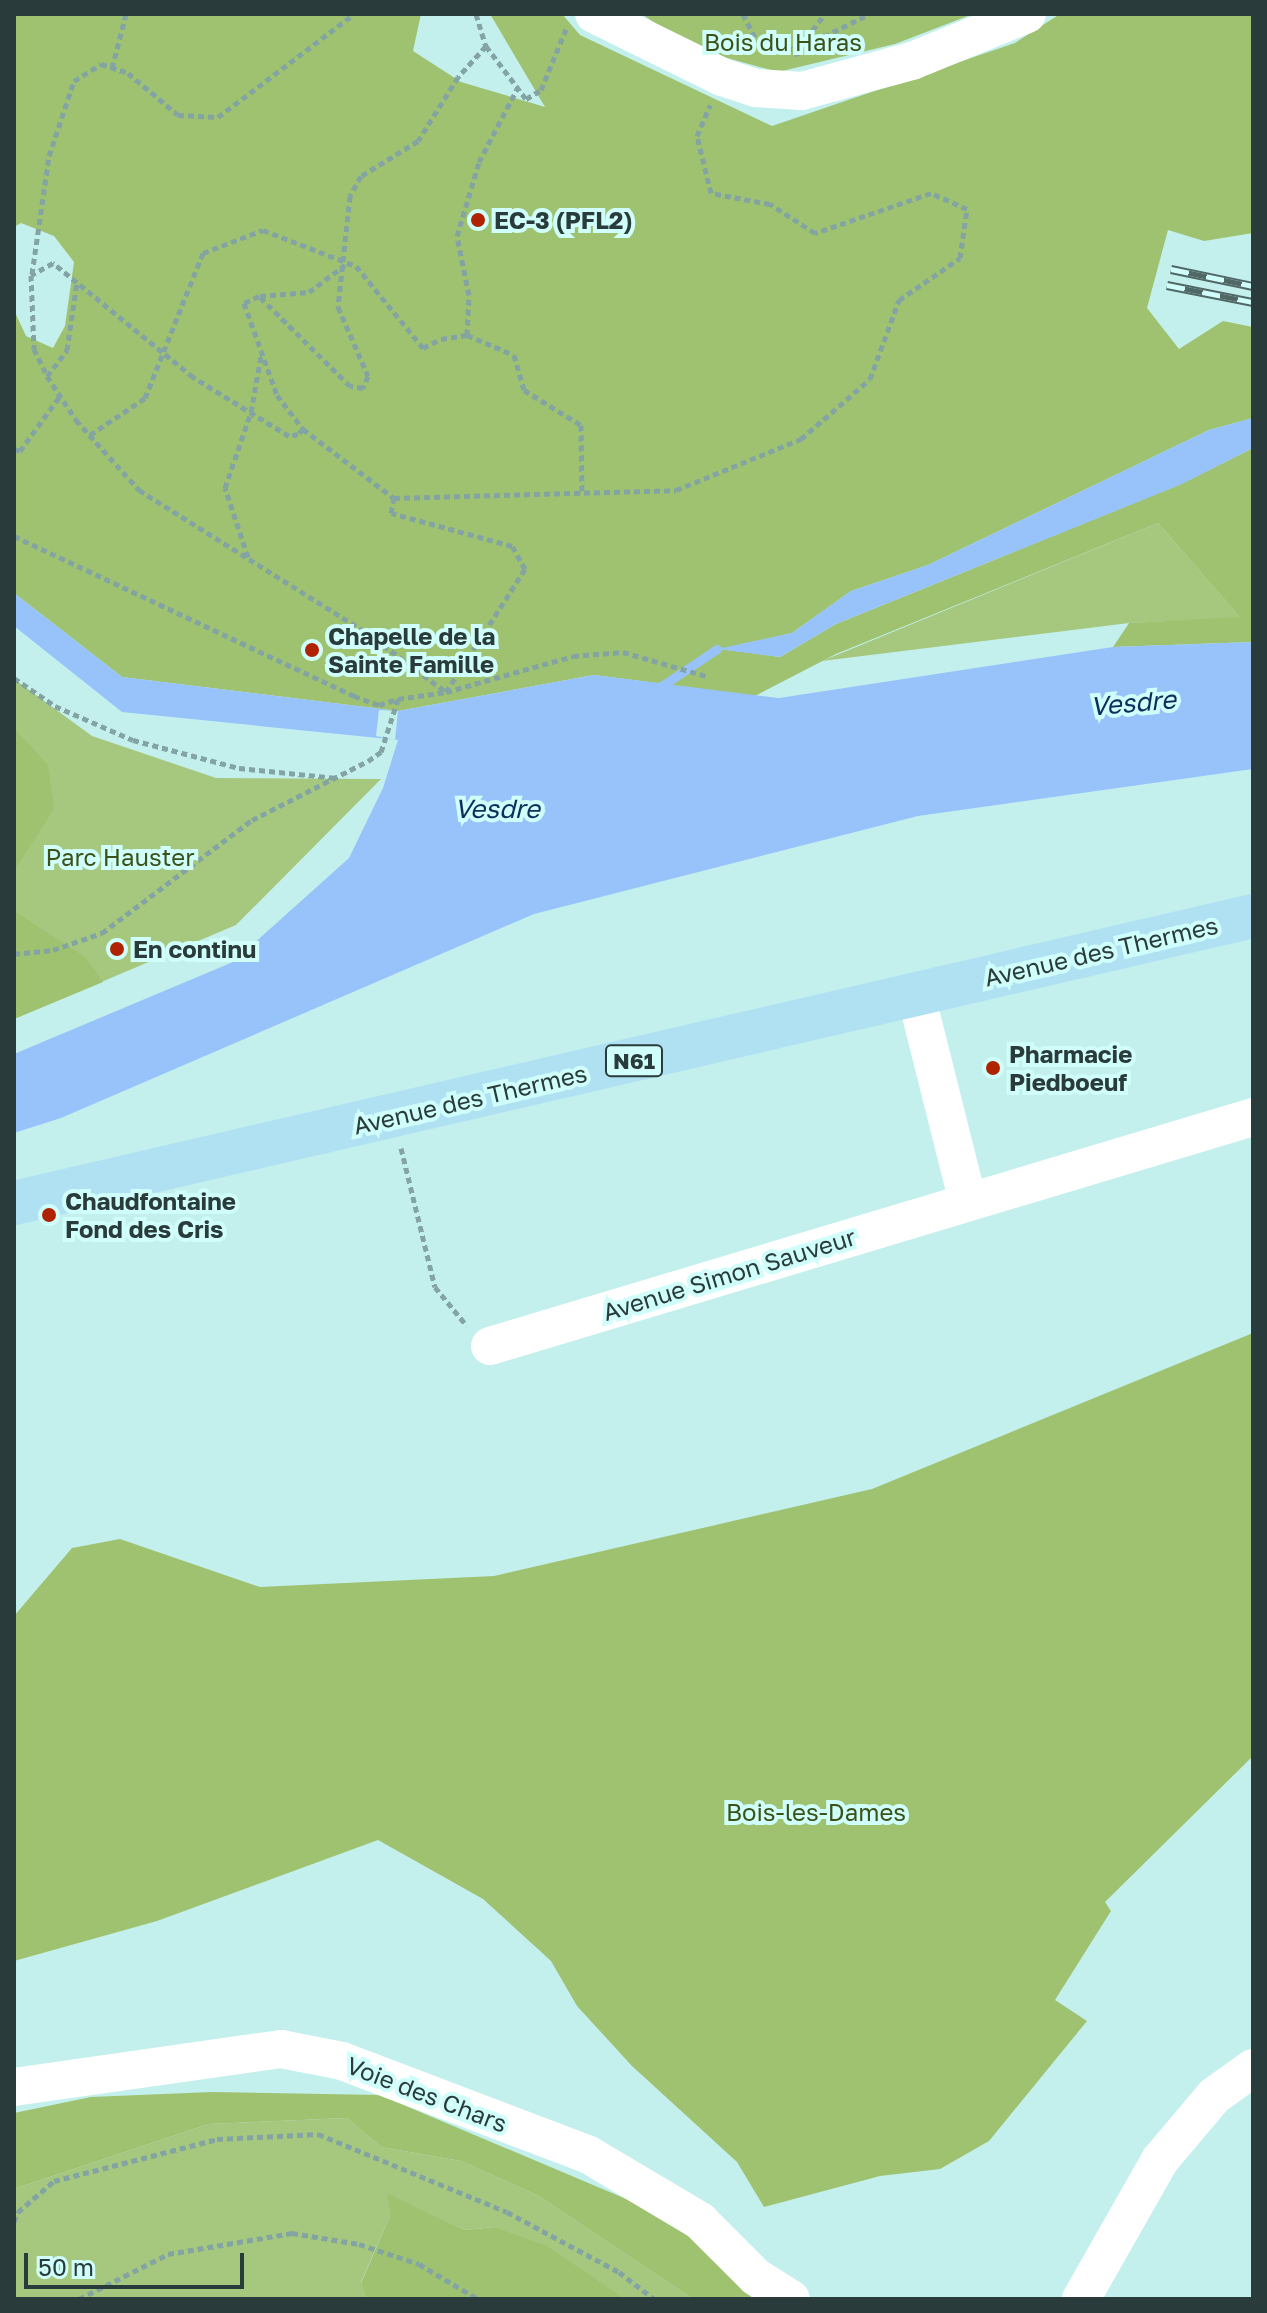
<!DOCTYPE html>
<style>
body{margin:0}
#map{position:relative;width:1267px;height:2313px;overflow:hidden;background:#c3f0ed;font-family:"Golos Text",sans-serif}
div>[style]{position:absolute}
.green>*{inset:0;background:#a6c77e}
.forest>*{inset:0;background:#9fc271}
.water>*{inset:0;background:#98c3fa}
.pier>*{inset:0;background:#c3f0ed}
.stream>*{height:9px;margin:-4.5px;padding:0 4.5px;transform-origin:4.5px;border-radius:4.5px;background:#98c3fa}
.path>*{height:5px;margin-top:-2.5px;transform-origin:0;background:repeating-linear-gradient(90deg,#83a4a2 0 6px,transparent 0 10px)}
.minor>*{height:38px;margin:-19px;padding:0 19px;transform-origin:19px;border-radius:19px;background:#fff}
.major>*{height:44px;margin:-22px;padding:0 22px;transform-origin:22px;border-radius:22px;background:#b0e1f3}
.rail>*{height:9px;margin-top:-4.5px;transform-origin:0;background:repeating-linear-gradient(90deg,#d0fefb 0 18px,#506967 0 36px);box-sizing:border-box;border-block:2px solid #506967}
.dots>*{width:22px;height:22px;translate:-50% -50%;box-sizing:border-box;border:4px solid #d0fefb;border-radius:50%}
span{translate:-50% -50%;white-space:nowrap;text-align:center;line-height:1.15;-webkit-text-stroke:8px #d0fefb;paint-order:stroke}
.shield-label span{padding:2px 6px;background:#d0fefb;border:2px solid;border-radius:6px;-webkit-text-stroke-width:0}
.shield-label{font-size:22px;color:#293b3a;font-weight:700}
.park-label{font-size:24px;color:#3b5118}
.poi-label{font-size:24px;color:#293b3a;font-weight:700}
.left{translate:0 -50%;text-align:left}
.street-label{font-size:24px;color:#293b3a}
.water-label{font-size:26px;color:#0c305b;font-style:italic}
.frame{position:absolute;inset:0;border:16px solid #293b3a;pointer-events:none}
.scale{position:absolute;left:24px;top:2253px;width:220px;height:36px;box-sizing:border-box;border:4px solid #293b3a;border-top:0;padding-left:10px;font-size:24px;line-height:28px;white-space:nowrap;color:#293b3a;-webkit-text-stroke:6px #d0fefb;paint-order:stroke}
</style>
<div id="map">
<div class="green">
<i style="clip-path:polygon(1158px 523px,1241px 618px,1129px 623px,822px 661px)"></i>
<i style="clip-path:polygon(14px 679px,92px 736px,216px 778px,381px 779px,236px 925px,14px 1019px)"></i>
<i style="clip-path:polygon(347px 2118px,381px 2147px,461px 2161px,539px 2196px,693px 2299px,625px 2299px,494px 2227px,465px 2230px,388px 2194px,390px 2216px,361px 2282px,366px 2299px,14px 2299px,14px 2189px,209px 2124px)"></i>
</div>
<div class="forest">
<i style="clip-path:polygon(14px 14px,421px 14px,413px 51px,461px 82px,545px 107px,490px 14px,562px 14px,580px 35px,772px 126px,1015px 43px,1060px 14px,1253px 14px,1253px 233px,1204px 241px,1168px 230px,1147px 308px,1179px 349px,1223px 321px,1253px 327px,1253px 418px,1209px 430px,928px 565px,851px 591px,792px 633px,720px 649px,780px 657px,836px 624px,1181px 484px,1253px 448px,1253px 642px,1113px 647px,1129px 623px,1240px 617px,1158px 523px,836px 654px,755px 696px,594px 675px,398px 711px,122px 677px,14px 593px,14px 310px,26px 336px,53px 348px,65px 326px,74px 262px,54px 236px,21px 223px,14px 227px)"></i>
<i style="clip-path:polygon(642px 14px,973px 14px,895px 44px,778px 72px,691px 48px)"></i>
<i style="clip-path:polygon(14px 728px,48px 765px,54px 809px,14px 871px)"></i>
<i style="clip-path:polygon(14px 911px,85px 957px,103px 982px,14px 1019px)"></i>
<i style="clip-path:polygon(1253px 1333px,1253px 1756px,1105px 1902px,1111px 1911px,1055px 2000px,1087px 2021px,989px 2141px,940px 2169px,880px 2176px,764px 2207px,737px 2162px,632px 2066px,577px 2006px,551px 1961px,483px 1899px,378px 1840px,157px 1921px,14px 1961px,14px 1616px,72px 1548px,120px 1539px,260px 1587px,494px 1576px,872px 1489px)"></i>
<i style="clip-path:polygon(212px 2092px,380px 2095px,683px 2223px,753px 2299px,693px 2299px,539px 2196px,461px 2161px,381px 2147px,347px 2118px,209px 2124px,14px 2189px,14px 2113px,91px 2097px)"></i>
<i style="clip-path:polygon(387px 2193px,465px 2230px,494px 2227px,547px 2246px,625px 2299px,366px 2299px,361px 2283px,390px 2216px)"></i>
</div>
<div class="water">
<i style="clip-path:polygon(1253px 418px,1253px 448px,1182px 484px,836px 624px,780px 657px,717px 649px,792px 633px,851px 591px,928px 565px,1209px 430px)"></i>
<i style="clip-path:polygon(14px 593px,122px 677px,398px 711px,594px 675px,779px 698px,1113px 647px,1253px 642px,1253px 769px,918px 816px,534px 914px,61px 1118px,14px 1133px,14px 1054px,233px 962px,349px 858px,383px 788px,398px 740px,122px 712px,14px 626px)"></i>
</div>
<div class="pier">
<i style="clip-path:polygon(379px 710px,398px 711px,395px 740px,376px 736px)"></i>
</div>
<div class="stream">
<i style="left:657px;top:689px;width:72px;rotate:-33.7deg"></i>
</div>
<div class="path">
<i style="left:476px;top:14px;width:34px;rotate:73deg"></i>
<i style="left:486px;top:46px;width:66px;rotate:53deg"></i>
<i style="left:526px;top:99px;width:17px;rotate:-31deg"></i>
<i style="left:541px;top:90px;width:66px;rotate:-67.7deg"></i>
<i style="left:743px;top:14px;width:30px;rotate:63deg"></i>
<i style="left:757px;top:41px;width:41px;rotate:12.7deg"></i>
<i style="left:797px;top:50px;width:8px;rotate:83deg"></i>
<i style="left:486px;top:46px;width:42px;rotate:132.1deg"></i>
<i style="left:458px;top:77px;width:75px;rotate:122deg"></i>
<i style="left:418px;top:141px;width:67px;rotate:148.4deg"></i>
<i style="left:361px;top:176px;width:23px;rotate:119deg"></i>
<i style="left:350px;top:196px;width:112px;rotate:96.2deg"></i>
<i style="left:338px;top:307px;width:75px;rotate:66.5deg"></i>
<i style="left:368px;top:376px;width:13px;rotate:113deg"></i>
<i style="left:363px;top:388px;width:13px;rotate:-171deg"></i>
<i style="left:350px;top:386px;width:128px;rotate:-135.3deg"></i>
<i style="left:259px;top:296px;width:17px;rotate:155deg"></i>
<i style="left:244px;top:303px;width:98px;rotate:70.3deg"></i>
<i style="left:277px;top:395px;width:43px;rotate:52.6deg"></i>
<i style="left:303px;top:429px;width:7px;rotate:135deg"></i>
<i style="left:298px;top:434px;width:9px;rotate:167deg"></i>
<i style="left:289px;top:436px;width:113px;rotate:-148.4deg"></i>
<i style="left:193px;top:377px;width:181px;rotate:-140.8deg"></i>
<i style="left:53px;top:263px;width:25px;rotate:151deg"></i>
<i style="left:31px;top:275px;width:74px;rotate:87.7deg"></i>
<i style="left:34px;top:349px;width:30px;rotate:64deg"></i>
<i style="left:47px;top:376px;width:53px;rotate:56.6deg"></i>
<i style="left:76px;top:420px;width:94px;rotate:48deg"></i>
<i style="left:139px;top:490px;width:269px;rotate:32.1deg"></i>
<i style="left:367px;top:633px;width:99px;rotate:36.8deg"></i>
<i style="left:446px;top:692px;width:146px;rotate:-57.3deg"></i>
<i style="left:525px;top:569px;width:26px;rotate:-119deg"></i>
<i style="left:512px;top:546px;width:125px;rotate:-164.7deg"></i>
<i style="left:391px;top:513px;width:15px;rotate:-79deg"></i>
<i style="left:394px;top:498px;width:282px;rotate:-1.6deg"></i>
<i style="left:676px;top:490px;width:135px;rotate:-22.2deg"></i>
<i style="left:801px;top:439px;width:91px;rotate:-41deg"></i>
<i style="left:870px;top:379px;width:84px;rotate:-69.8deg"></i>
<i style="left:899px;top:300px;width:74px;rotate:-34.5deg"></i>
<i style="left:960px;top:258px;width:49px;rotate:-81.9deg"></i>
<i style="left:967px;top:209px;width:39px;rotate:-156deg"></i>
<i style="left:931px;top:193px;width:123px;rotate:161deg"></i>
<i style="left:815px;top:233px;width:54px;rotate:-147.2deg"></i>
<i style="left:770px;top:204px;width:60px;rotate:-169.4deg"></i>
<i style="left:711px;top:193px;width:59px;rotate:-103.8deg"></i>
<i style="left:697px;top:136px;width:34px;rotate:-67deg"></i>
<i style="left:800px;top:46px;width:41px;rotate:-52deg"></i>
<i style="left:797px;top:50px;width:80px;rotate:-26.6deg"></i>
<i style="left:112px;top:68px;width:56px;rotate:-75.5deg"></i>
<i style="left:32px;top:274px;width:119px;rotate:-81.8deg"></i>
<i style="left:49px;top:156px;width:79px;rotate:-71.6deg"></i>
<i style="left:74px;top:81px;width:32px;rotate:-32deg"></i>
<i style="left:101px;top:64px;width:28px;rotate:18deg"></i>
<i style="left:128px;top:73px;width:65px;rotate:40deg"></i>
<i style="left:178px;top:115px;width:40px;rotate:2.9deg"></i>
<i style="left:218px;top:117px;width:171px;rotate:-37.1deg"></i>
<i style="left:260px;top:296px;width:49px;rotate:-4.7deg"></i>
<i style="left:309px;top:292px;width:45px;rotate:-36.9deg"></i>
<i style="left:467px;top:335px;width:51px;rotate:23.1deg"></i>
<i style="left:514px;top:355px;width:36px;rotate:74deg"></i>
<i style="left:524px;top:390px;width:67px;rotate:31.6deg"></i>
<i style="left:581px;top:425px;width:68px;rotate:89.2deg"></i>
<i style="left:47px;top:376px;width:33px;rotate:-52deg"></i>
<i style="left:67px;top:350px;width:69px;rotate:-81.6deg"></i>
<i style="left:303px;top:429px;width:114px;rotate:37.2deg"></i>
<i style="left:90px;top:435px;width:66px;rotate:-33.9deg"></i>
<i style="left:145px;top:398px;width:156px;rotate:-68.2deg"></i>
<i style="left:203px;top:253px;width:64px;rotate:-21deg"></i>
<i style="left:263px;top:230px;width:100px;rotate:21.2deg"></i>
<i style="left:356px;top:266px;width:106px;rotate:50.7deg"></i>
<i style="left:423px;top:348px;width:20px;rotate:-27deg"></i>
<i style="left:441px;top:339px;width:26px;rotate:-9deg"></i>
<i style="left:467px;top:335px;width:40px;rotate:-87.1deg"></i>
<i style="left:469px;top:295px;width:60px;rotate:-101.5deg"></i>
<i style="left:457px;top:236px;width:77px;rotate:-73.4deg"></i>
<i style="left:479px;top:162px;width:82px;rotate:-62.5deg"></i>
<i style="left:14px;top:449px;width:6px;rotate:18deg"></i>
<i style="left:20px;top:451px;width:68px;rotate:-54deg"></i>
<i style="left:14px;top:536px;width:376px;rotate:25.2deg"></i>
<i style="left:354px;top:696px;width:27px;rotate:20deg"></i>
<i style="left:379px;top:705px;width:20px;rotate:-18deg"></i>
<i style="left:248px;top:557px;width:73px;rotate:-108.4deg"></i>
<i style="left:225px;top:488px;width:80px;rotate:-71.1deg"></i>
<i style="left:251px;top:412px;width:57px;rotate:-79.9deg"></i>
<i style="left:14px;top:678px;width:50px;rotate:34.3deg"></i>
<i style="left:55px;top:706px;width:85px;rotate:23.6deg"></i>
<i style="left:133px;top:740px;width:110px;rotate:14.8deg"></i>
<i style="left:239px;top:768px;width:98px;rotate:5.9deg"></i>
<i style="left:14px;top:954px;width:39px;rotate:-6deg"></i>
<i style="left:53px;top:950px;width:52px;rotate:-19.1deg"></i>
<i style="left:102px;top:933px;width:188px;rotate:-37deg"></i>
<i style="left:252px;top:820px;width:130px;rotate:-27deg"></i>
<i style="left:368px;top:761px;width:16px;rotate:-35deg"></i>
<i style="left:381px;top:752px;width:56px;rotate:-72.2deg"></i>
<i style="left:398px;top:699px;width:49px;rotate:-8.3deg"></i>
<i style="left:446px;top:692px;width:132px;rotate:-15.8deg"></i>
<i style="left:573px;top:656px;width:50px;rotate:-4.6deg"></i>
<i style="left:623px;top:652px;width:86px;rotate:16.1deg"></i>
<i style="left:401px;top:1148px;width:143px;rotate:76.3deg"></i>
<i style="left:435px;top:1287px;width:50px;rotate:50.6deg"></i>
<i style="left:14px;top:2222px;width:11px;rotate:-68deg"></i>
<i style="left:18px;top:2212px;width:48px;rotate:-40.7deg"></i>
<i style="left:54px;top:2181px;width:168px;rotate:-14.4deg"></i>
<i style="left:217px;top:2139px;width:101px;rotate:-2.8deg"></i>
<i style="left:318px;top:2134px;width:204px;rotate:22.4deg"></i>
<i style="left:507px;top:2212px;width:127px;rotate:28.2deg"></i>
<i style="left:619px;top:2272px;width:44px;rotate:37.6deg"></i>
<i style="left:79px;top:2299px;width:100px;rotate:-26.8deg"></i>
<i style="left:168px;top:2254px;width:126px;rotate:-9.6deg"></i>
<i style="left:292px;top:2233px;width:68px;rotate:9.3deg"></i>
<i style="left:359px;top:2244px;width:63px;rotate:18.4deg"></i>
<i style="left:419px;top:2264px;width:69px;rotate:30.7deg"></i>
</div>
<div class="minor">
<i style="left:594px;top:14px;width:143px;rotate:26.2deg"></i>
<i style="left:722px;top:77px;width:36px;rotate:18deg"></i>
<i style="left:756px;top:88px;width:46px;rotate:3.7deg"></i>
<i style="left:802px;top:91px;width:114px;rotate:-15.3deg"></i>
<i style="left:912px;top:61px;width:124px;rotate:-22.2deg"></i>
<i style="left:916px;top:995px;width:213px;rotate:75.9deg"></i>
<i style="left:490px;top:1346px;width:797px;rotate:-16.71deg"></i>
<i style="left:14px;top:2087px;width:270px;rotate:-8.1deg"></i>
<i style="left:281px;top:2049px;width:62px;rotate:11.1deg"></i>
<i style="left:342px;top:2061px;width:264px;rotate:20.8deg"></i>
<i style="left:589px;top:2155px;width:129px;rotate:30.7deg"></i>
<i style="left:700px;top:2221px;width:79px;rotate:45deg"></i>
<i style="left:756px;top:2277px;width:41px;rotate:32.2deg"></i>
<i style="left:1081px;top:2299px;width:160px;rotate:-60.4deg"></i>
<i style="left:1160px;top:2160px;width:84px;rotate:-49.8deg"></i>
<i style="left:1214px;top:2096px;width:48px;rotate:-35.7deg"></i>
</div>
<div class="major">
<i style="left:14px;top:1203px;width:1272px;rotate:-13.04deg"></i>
</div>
<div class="rail">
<i style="left:1171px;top:269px;width:84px;rotate:11.7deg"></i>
<i style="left:1167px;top:285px;width:88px;rotate:11.2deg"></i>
</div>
<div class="dots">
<i style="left:478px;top:220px;background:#af2202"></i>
<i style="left:312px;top:650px;background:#af2202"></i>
<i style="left:117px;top:949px;background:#af2202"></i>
<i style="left:993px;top:1068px;background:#af2202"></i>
<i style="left:49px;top:1215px;background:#af2202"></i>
</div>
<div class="shield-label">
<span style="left:634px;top:1061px">N61</span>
</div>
<div class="park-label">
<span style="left:783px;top:42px">Bois du Haras</span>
<span style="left:120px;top:857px">Parc Hauster</span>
<span style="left:816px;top:1812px">Bois-les-Dames</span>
</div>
<div class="poi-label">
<span class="left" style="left:494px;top:220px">EC-3 (PFL2)</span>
<span class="left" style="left:328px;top:650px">Chapelle de la<br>Sainte Famille</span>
<span class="left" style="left:133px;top:949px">En continu</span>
<span class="left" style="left:1009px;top:1068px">Pharmacie<br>Piedboeuf</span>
<span class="left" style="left:65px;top:1215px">Chaudfontaine<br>Fond des Cris</span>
</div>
<div class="street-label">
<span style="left:1101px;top:951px;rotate:-13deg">Avenue des Thermes</span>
<span style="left:470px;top:1099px;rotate:-13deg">Avenue des Thermes</span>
<span style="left:729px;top:1274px;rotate:-17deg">Avenue Simon Sauveur</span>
<span style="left:427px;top:2094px;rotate:21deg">Voie des Chars</span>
</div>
<div class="water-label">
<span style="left:1133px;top:703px;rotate:-5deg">Vesdre</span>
<span style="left:497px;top:809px">Vesdre</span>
</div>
<div class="frame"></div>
<div class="scale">50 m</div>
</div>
